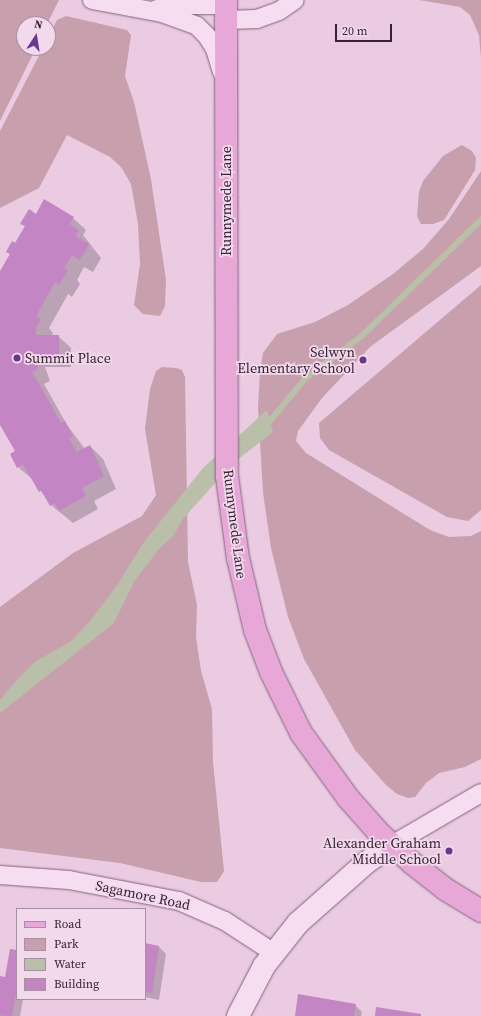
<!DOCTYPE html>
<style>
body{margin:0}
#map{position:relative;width:481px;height:1016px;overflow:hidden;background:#eacbe2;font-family:"Source Serif 4",serif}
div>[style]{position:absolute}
.green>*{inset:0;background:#c89fac}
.water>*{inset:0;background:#babfaa}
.shadow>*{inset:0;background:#0003}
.stream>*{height:5.5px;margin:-2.75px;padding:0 2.75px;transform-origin:2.75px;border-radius:2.75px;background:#babfaa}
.building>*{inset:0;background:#c385c4}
.roads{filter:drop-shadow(0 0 1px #856181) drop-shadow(0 0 1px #856181)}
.street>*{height:18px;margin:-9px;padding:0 9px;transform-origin:9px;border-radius:9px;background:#f6ddef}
.secondary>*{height:22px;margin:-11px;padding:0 11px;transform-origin:11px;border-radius:11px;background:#f6ddef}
.primary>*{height:22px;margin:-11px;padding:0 11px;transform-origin:11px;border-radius:11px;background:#e8a8d7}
.dots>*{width:11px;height:11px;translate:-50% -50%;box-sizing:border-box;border:2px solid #f2d9eb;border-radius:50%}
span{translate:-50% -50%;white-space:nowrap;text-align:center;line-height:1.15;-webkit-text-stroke:3.5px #f2d9eb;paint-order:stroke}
.street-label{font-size:14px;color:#382236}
.poi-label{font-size:14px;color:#382236}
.right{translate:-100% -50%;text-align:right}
.left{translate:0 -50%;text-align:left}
.legend{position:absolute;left:16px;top:908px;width:130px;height:92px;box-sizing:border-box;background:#f2d9eb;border:1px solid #a890a3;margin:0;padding:5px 7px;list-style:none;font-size:12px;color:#382236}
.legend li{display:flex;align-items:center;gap:8px;height:20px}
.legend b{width:20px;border:1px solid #a890a3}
.north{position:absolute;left:16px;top:16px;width:40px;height:40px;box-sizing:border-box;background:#f2d9eb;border:1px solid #a890a3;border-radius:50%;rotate:12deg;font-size:11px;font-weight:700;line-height:16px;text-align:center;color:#382236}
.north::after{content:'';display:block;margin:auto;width:14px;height:18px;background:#68378e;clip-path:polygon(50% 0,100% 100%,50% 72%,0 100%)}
.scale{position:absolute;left:335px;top:24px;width:57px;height:18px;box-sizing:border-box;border:2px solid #382236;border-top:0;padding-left:5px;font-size:12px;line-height:14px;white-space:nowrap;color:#382236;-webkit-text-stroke:3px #f2d9eb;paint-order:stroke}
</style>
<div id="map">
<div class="green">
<i style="clip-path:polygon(0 0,59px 0,47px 24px,24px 24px,24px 48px,36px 48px,0 121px)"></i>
<i style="clip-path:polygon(419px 0,481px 0,481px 58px,479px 35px,470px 15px,460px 7px)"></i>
<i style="clip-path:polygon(66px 16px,127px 30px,131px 35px,125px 76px,134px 102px,151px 179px,166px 280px,165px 306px,160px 316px,143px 314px,134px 305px,140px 264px,138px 224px,131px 184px,121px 167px,110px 157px,67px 135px,39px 188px,0 208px,0 131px,43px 48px,48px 48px,48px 38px,57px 20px)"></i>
<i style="clip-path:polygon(462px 145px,472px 151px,476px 158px,475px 170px,444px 220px,433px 224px,421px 224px,417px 216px,419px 192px,423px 181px,443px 156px)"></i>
<i style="clip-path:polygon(481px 171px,481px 266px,370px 347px,322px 398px,298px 431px,296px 441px,306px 453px,430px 530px,449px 537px,471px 536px,481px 531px,481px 759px,465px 767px,439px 773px,426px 783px,415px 797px,408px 798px,397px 794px,386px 785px,355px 750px,304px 659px,288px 617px,271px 548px,263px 492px,258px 408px,260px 371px,263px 353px,277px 334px,315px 322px,348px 305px,393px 274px,423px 249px,449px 219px)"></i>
<i style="clip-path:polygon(481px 285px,481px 510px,468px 521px,447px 517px,329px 450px,320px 438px,319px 423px)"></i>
<i style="clip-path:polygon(162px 367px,176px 368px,182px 370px,185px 377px,188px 562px,197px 605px,196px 637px,201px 671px,212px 709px,213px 762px,224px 871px,217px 882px,201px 882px,120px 863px,0 848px,0 607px,73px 553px,142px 516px,156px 495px,145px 429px,150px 389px,156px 371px)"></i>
</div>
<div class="water">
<i style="clip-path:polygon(267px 410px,273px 432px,233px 463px,182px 520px,174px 535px,158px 550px,134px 582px,114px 623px,0 713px,0 700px,17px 680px,36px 661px,70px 642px,90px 621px,116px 587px,144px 542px,203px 468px)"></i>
</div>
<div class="shadow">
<i style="clip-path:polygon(36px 215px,73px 218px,86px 230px,83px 235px,101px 258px,93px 272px,84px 267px,77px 280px,80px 284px,72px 297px,68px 294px,49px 328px,53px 333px,52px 336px,58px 336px,71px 348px,71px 367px,45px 367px,50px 381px,44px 384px,67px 425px,85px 449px,90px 446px,103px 459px,116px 489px,94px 501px,98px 509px,73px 523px,51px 505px,32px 479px,18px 467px,16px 452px,0 423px,0 273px,11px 255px,7px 252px,16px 244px,26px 227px,22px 223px)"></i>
<i style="clip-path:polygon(145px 944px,159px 947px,166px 954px,159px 1000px,145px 997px)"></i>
<i style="clip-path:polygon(17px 951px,17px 999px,23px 999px,20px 1016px,0 1016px,0 977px,6px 978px)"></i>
<i style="clip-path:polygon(355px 1005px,362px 1012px,361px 1016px,296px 1016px)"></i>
</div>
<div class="stream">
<i style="left:270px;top:421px;width:55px;rotate:-50.2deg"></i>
<i style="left:305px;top:379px;width:71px;rotate:-37deg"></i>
<i style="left:362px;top:336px;width:166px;rotate:-44.3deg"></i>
</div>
<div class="building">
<i style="clip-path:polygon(44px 199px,74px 217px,69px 224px,79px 230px,75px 236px,89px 244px,80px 260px,72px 255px,64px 268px,68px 270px,59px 285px,55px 282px,36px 316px,41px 319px,36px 328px,36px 335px,59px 335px,59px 355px,34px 355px,38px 368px,32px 372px,61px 423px,65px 421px,73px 436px,69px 439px,77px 452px,90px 445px,104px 476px,82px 488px,86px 496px,59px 511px,55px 503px,50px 506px,41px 490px,39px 492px,23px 464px,17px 468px,10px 454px,15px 451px,0 425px,0 271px,10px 254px,6px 252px,12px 241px,15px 243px,25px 226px,20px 224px,29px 209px,36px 214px)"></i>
<i style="clip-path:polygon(145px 943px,159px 946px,152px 993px,145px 992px)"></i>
<i style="clip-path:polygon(10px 949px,17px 950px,17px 987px,12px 1016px,6px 1016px,0 1015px,0 976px,5px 977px)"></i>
<i style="clip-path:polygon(298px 994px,356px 1004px,354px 1016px,295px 1016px)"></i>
<i style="clip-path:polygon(376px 1007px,421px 1014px,421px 1016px,375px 1016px)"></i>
</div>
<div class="roads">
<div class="street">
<i style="left:92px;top:0;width:71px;rotate:10.5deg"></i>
<i style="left:162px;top:13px;width:37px;rotate:20deg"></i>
<i style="left:197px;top:26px;width:14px;rotate:45deg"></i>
<i style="left:207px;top:36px;width:15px;rotate:58deg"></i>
<i style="left:215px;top:49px;width:24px;rotate:73deg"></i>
<i style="left:157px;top:9px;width:27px;rotate:-8deg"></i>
<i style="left:184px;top:5px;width:42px"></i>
<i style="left:226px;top:20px;width:31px;rotate:-2deg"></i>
<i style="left:257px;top:19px;width:23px;rotate:-20deg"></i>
<i style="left:279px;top:11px;width:19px;rotate:-35deg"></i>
<i style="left:392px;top:845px;width:103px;rotate:-30.3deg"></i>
<i style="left:0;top:875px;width:69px;rotate:4.1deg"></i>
<i style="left:69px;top:880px;width:112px;rotate:10.8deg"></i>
<i style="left:179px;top:901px;width:50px;rotate:23.5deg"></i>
<i style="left:225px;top:921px;width:59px;rotate:33.1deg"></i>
</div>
<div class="secondary">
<i style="left:238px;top:1016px;width:56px;rotate:-62.5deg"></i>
<i style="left:264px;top:966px;width:55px;rotate:-51.7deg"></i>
<i style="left:298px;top:923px;width:92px;rotate:-41.5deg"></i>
<i style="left:367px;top:862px;width:30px;rotate:-34deg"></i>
</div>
<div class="primary">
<i style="left:226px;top:0;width:476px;rotate:89.9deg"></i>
<i style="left:227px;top:476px;width:83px;rotate:82.4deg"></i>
<i style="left:238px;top:558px;width:74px;rotate:76.7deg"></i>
<i style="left:255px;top:630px;width:45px;rotate:69.1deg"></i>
<i style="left:271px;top:672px;width:68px;rotate:63.8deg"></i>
<i style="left:301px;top:733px;width:80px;rotate:54.1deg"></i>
<i style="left:348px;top:798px;width:48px;rotate:48.4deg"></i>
<i style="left:380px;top:834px;width:43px;rotate:42.2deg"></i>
<i style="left:412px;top:863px;width:42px;rotate:38.2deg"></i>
<i style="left:445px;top:889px;width:42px;rotate:31.4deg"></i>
</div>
</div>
<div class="dots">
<i style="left:17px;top:358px;background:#68378e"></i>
<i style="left:363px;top:360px;background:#68378e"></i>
<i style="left:449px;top:851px;background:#68378e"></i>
</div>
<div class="street-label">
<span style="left:226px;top:201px;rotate:-90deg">Runnymede Lane</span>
<span style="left:235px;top:524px;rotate:83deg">Runnymede Lane</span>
<span style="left:143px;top:895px;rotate:12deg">Sagamore Road</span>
</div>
<div class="poi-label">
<span class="right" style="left:355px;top:360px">Selwyn<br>Elementary School</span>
<span class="left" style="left:25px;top:358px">Summit Place</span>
<span class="right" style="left:441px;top:851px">Alexander Graham<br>Middle School</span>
</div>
<ul class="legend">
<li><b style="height:5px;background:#e8a8d7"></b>Road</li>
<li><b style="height:11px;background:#c89fac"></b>Park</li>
<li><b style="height:11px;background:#babfaa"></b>Water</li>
<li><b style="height:11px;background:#c385c4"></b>Building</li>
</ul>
<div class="north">N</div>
<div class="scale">20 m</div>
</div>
